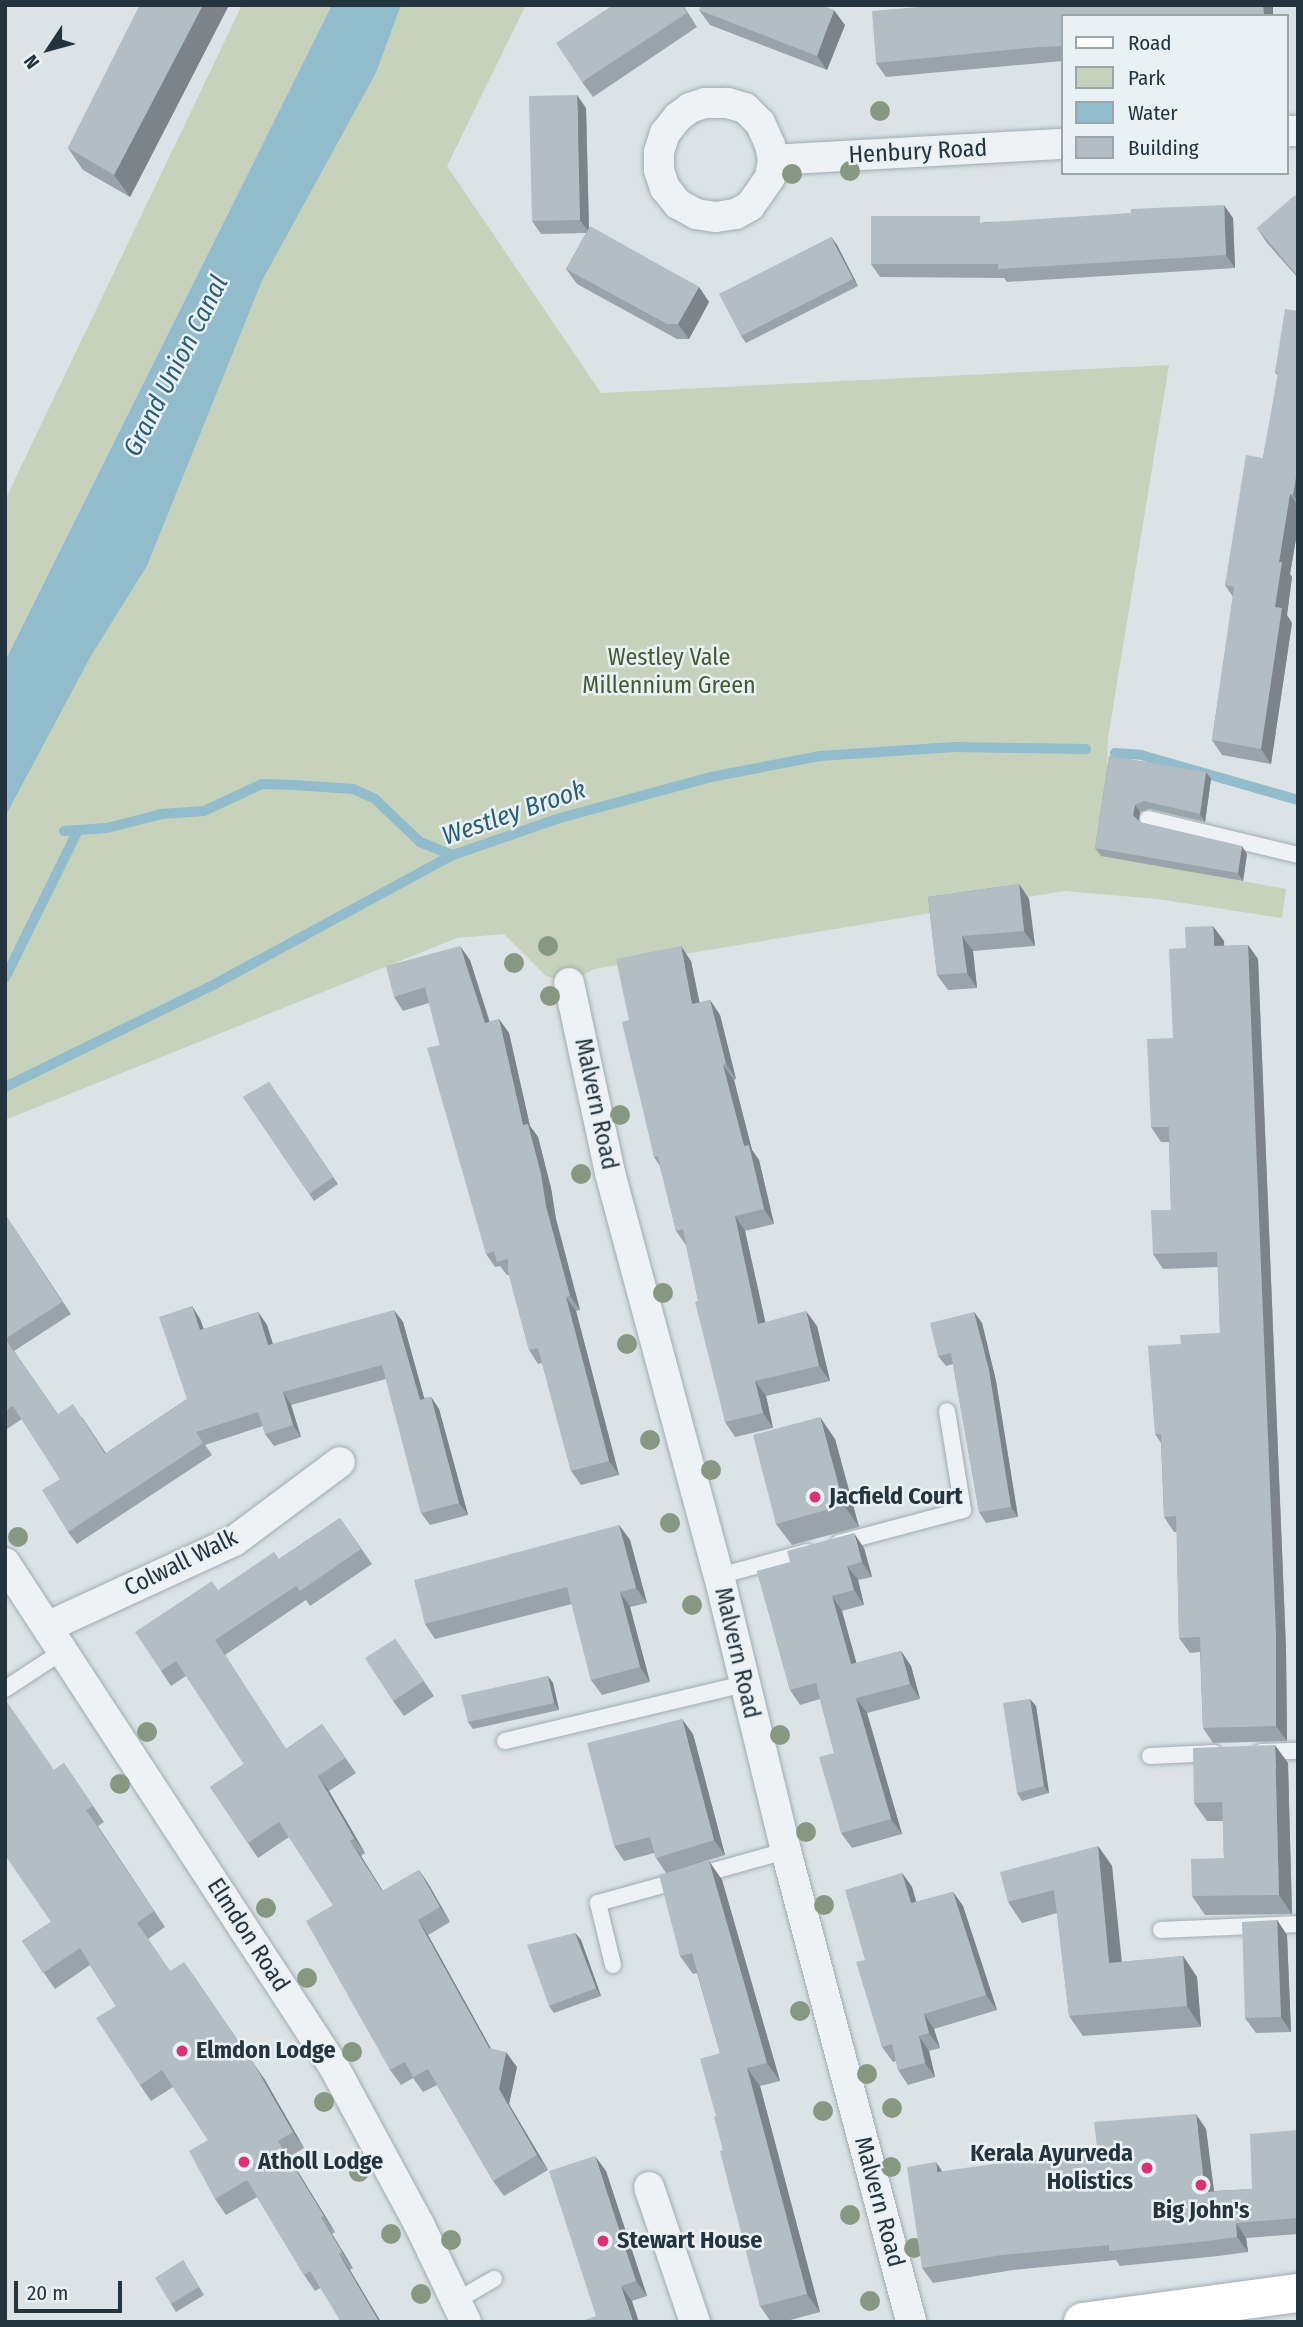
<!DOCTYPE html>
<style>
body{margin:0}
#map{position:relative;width:1303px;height:2327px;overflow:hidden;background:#dbe3e7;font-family:"Fira Sans Condensed",sans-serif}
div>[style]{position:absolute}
.green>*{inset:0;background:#c6d2bb}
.water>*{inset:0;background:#92bccb}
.stream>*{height:10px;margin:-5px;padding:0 5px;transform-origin:5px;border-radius:5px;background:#92bccb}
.roads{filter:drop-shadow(0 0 2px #a0abb1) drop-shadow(0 0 2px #a0abb1)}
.service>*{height:16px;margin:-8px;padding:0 8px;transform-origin:8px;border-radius:8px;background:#eef2f5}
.minor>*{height:30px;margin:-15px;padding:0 15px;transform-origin:15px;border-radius:15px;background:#eef2f5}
.secondary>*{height:38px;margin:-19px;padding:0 19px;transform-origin:19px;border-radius:19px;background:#fff}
.trees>*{width:20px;height:20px;margin:-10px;border-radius:50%;background:#879882}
.wall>*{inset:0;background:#99a3a9}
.shaded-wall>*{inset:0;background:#7d8489}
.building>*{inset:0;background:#b2bdc4}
.dots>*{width:19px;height:19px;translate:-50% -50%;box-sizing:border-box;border:4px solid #eaf1f5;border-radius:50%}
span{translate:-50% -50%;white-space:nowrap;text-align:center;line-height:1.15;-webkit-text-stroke:5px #eaf1f5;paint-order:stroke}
.street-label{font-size:24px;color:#24343e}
.park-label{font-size:24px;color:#425b30}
.poi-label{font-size:24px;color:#24343e;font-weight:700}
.left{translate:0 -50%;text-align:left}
.right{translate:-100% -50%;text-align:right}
.water-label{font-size:26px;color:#2a5e75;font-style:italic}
.frame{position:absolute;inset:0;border:7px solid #24343e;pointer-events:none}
.legend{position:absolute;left:1061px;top:14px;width:228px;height:161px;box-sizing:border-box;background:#eaf1f5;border:2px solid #9ba5ac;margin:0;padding:9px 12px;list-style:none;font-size:21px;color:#24343e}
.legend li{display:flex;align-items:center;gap:14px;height:35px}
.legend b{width:35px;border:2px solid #9ba5ac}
.north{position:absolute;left:14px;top:14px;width:70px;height:70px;-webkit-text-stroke:5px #eaf1f5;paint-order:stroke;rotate:234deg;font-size:19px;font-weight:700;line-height:28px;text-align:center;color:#24343e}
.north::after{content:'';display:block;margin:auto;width:24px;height:32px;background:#24343e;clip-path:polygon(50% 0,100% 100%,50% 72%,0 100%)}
.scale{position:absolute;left:14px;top:2281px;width:108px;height:32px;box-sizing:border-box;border:4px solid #24343e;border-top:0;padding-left:9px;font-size:21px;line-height:24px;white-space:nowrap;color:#24343e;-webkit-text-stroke:5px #eaf1f5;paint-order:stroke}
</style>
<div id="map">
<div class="green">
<i style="clip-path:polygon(242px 5px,332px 5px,5px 661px,5px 500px)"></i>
<i style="clip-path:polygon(401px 5px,526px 5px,447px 166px,601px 393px,1169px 365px,1108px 738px,1105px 827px,1101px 855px,1286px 889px,1282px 918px,1158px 899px,1064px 891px,594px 969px,569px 983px,546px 976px,504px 934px,457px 938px,5px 1120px,5px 817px,91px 656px,147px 566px,262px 281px,376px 73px)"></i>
</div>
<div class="water">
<i style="clip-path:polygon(332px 5px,401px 5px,376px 73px,262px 281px,147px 566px,91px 656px,5px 817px,5px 661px)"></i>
</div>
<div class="stream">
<i style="left:1115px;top:753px;width:26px;rotate:4deg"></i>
<i style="left:1141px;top:755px;width:163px;rotate:16deg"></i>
<i style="left:64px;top:831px;width:43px;rotate:-4deg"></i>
<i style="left:107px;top:828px;width:57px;rotate:-14.3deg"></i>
<i style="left:162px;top:814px;width:42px;rotate:-4.1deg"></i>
<i style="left:204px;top:811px;width:64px;rotate:-25deg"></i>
<i style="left:262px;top:784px;width:32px;rotate:2deg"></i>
<i style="left:294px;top:785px;width:59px;rotate:3.9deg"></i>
<i style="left:353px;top:789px;width:24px;rotate:24deg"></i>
<i style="left:375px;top:799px;width:62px;rotate:43.7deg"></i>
<i style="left:420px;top:842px;width:35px;rotate:22deg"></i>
<i style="left:5px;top:978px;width:165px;rotate:-63.7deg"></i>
<i style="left:5px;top:1087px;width:234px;rotate:-26.1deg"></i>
<i style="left:215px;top:984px;width:271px;rotate:-28.5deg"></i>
<i style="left:453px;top:855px;width:113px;rotate:-19.1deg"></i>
<i style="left:560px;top:818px;width:156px;rotate:-15.2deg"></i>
<i style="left:711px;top:777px;width:111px;rotate:-10.9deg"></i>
<i style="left:820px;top:756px;width:135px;rotate:-3.8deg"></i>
<i style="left:955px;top:747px;width:131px;rotate:0.9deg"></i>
</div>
<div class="roads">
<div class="service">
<i style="left:1148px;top:819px;width:154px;rotate:13.5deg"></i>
<i style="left:839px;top:1543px;width:128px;rotate:-14.9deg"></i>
<i style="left:963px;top:1510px;width:100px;rotate:-99.2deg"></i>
<i style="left:719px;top:1576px;width:91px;rotate:-15.3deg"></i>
<i style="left:5px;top:1689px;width:69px;rotate:-33.2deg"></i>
<i style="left:505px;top:1741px;width:247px;rotate:-13.4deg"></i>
<i style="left:1261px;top:1752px;width:37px;rotate:-2deg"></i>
<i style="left:1150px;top:1756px;width:64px;rotate:-2.7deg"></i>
<i style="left:1161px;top:1930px;width:137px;rotate:-2.5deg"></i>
<i style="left:613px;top:1965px;width:64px;rotate:-103.6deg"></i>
<i style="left:598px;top:1903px;width:195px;rotate:-15.5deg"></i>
<i style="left:456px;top:2301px;width:44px;rotate:-30.1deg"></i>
</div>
<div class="minor">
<i style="left:1287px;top:131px;width:11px"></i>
<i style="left:773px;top:160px;width:15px;rotate:-101deg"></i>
<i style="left:770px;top:145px;width:24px;rotate:-114deg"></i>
<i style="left:760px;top:123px;width:21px;rotate:-135deg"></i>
<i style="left:745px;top:108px;width:19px;rotate:-164deg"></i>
<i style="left:727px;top:103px;width:22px;rotate:180deg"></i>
<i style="left:705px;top:103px;width:16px;rotate:162deg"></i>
<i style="left:690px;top:108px;width:15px;rotate:143deg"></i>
<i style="left:678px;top:117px;width:21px;rotate:129deg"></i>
<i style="left:665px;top:133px;width:20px;rotate:108deg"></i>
<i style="left:659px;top:152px;width:18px;rotate:90deg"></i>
<i style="left:659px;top:170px;width:19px;rotate:72deg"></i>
<i style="left:665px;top:188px;width:21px;rotate:51deg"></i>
<i style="left:678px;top:204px;width:21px;rotate:29deg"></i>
<i style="left:696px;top:214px;width:20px;rotate:9deg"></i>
<i style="left:716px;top:217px;width:20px;rotate:-9deg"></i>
<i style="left:736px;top:214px;width:16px;rotate:-30deg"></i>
<i style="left:750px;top:206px;width:35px;rotate:-55deg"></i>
<i style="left:770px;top:177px;width:17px;rotate:-80deg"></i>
<i style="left:773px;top:160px;width:290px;rotate:-3.2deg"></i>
<i style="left:569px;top:983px;width:194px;rotate:77.8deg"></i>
<i style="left:610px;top:1173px;width:417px;rotate:74.9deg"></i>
<i style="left:719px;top:1576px;width:283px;rotate:76.3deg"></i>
<i style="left:786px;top:1851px;width:487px;rotate:75.1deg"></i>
<i style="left:5px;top:1563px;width:602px;rotate:56.86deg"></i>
<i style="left:334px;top:2067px;width:179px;rotate:61.6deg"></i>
<i style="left:419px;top:2224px;width:109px;rotate:64.4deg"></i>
<i style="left:47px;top:1627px;width:206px;rotate:-24.7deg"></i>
<i style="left:234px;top:1541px;width:132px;rotate:-36.7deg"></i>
<i style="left:649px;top:2187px;width:143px;rotate:71.2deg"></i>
</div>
<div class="secondary">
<i style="left:1083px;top:2322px;width:217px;rotate:-7.7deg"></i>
</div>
</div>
<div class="trees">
<i style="left:880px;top:111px"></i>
<i style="left:850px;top:171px"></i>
<i style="left:792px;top:174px"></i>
<i style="left:548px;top:946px"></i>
<i style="left:514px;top:963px"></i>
<i style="left:550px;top:996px"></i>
<i style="left:620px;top:1115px"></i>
<i style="left:581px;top:1174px"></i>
<i style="left:663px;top:1293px"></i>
<i style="left:627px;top:1344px"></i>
<i style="left:650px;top:1440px"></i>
<i style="left:711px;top:1470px"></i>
<i style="left:670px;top:1523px"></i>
<i style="left:18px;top:1537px"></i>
<i style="left:692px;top:1605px"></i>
<i style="left:147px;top:1732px"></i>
<i style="left:780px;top:1735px"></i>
<i style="left:120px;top:1784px"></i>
<i style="left:806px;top:1832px"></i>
<i style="left:824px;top:1905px"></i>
<i style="left:266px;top:1908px"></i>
<i style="left:307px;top:1978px"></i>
<i style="left:800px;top:2011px"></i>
<i style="left:352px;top:2052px"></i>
<i style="left:867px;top:2074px"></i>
<i style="left:324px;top:2102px"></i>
<i style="left:892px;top:2108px"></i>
<i style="left:823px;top:2111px"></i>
<i style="left:891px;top:2167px"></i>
<i style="left:359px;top:2172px"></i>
<i style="left:850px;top:2215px"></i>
<i style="left:391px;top:2234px"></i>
<i style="left:451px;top:2240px"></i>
<i style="left:914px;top:2248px"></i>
<i style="left:421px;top:2294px"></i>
<i style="left:870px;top:2301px"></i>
</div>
<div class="wall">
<i style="clip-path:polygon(140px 5px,229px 5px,130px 197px,83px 170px,68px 148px)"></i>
<i style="clip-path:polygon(683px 5px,697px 27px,593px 97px,582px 82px)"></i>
<i style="clip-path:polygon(943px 5px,1273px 5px,1273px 16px,1063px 16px,1063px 61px,886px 77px,876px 63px)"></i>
<i style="clip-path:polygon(699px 10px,845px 25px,827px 70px,710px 25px)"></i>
<i style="clip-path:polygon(586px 108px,589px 228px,699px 287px,709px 302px,689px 339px,677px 339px,577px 284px,566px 269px,586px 233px,541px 234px,532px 221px)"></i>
<i style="clip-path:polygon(1298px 199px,1298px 278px,1267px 243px,1257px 228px)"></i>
<i style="clip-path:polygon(1233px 218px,1235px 268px,1007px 282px,1004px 278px,880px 277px,871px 264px,984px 222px)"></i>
<i style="clip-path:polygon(831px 237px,837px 245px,858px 286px,746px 343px,741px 336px)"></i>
<i style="clip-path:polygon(1298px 311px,1298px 527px,1290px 574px,1292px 577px,1287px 615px,1292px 623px,1271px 764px,1222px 755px,1212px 740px,1233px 597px,1225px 585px,1263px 458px,1278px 376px,1275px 372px)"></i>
<i style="clip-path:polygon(1109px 756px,1206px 772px,1211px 779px,1205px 822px,1150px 809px,1140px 812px,1139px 820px,1140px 822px,1247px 854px,1243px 881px,1101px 856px,1095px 848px)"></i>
<i style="clip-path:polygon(1019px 884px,1029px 899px,1035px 946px,973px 951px,977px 988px,948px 990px,937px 975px,928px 897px)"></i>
<i style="clip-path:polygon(1224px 941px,1224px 946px,1248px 945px,1258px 959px,1286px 1649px,1287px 1741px,1213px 1743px,1203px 1728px,1200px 1652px,1190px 1653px,1179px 1638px,1177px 1532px,1174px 1532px,1164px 1517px,1161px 1443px,1155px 1434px,1181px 1344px,1220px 1333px,1218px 1267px,1163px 1269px,1153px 1254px,1171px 1210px,1169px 1142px,1161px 1142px,1151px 1127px,1173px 1038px,1186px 948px)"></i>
<i style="clip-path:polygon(470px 960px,490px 1022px,499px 1019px,509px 1033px,530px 1126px,538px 1137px,551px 1188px,556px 1219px,580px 1310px,576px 1311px,619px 1475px,581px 1485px,571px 1471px,542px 1363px,538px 1364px,529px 1350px,509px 1275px,507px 1275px,500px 1266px,495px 1267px,486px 1254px,440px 1045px,429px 1003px,403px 1011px,394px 997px)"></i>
<i style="clip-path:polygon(691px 961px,699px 1003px,710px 1000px,720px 1015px,736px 1079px,734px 1080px,752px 1150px,759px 1160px,774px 1224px,745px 1231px,765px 1322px,817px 1326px,830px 1381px,766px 1396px,773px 1428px,735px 1437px,725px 1422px,686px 1245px,676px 1231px,660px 1166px,654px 1157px,629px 1020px)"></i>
<i style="clip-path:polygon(269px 1082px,338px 1184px,314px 1201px,243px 1097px)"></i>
<i style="clip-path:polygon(5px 1214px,71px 1314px,14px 1351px,58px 1414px,82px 1417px,106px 1453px,187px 1399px,192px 1306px,200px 1319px,204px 1329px,258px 1312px,267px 1325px,273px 1344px,403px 1322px,424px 1398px,431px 1397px,439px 1409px,468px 1515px,430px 1525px,421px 1513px,386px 1379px,291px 1405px,301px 1437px,274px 1446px,265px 1434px,263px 1426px,205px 1445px,212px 1455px,77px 1544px,68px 1532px,60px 1479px,22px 1419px,7px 1429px,5px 1426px)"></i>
<i style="clip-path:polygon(974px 1312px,982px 1323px,996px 1381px,1018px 1517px,986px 1523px,979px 1512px,953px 1364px,946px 1366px,938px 1356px)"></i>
<i style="clip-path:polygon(835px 1439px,859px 1527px,792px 1545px,776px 1524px)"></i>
<i style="clip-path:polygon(340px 1518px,372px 1564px,310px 1606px,306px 1600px,225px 1655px,286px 1749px,322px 1724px,356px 1773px,329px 1791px,365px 1853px,361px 1856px,383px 1891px,419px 1870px,429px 1885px,450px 1922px,428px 1935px,491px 2049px,517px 2067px,509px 2104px,548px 2170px,504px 2196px,493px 2181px,437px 2085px,423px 2092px,413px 2078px,401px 2085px,390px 2070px,333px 1905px,289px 1837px,258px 1858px,210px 1787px,244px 1764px,186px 1676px,171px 1686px,161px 1671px,279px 1559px)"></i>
<i style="clip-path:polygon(619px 1525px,630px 1540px,647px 1603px,630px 1607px,650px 1682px,602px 1695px,591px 1680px,572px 1604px,435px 1639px,425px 1624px)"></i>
<i style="clip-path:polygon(864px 1548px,872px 1577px,858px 1580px,864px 1605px,842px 1611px,856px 1663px,901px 1651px,911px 1666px,920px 1699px,867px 1713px,902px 1834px,852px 1848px,841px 1833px,834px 1753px,820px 1699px,800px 1705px,790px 1690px,757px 1571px)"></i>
<i style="clip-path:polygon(395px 1639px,434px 1696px,404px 1716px,393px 1701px)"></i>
<i style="clip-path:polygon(548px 1676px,553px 1683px,559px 1710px,473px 1729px,468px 1722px)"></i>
<i style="clip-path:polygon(1030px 1699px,1036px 1706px,1049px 1793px,1022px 1801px,1017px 1793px)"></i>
<i style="clip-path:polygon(693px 1734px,725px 1855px,671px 1872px,709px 1861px,722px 1880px,780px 2081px,760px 2086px,820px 2312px,783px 2322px,771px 2322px,760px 2306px,723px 2150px,716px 2116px,720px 2053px,697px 1973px,693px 1974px,680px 1956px,666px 1873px,656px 1858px,654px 1853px,624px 1861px,614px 1846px)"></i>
<i style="clip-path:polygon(64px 1763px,104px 1822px,98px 1826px,165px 1927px,148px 1939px,170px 1971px,265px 2080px,304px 2148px,289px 2157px,335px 2232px,332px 2234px,353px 2268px,315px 2291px,304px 2275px,257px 2197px,226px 2215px,215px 2199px,208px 2140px,173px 2087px,151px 2101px,140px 2085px,116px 2006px,90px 1965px,55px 1989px,22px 1941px,51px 1922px,54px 1770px)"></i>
<i style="clip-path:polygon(1288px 1763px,1292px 1914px,1205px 1915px,1192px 1896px,1224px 1858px,1223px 1821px,1207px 1821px,1194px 1803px)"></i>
<i style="clip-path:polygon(1098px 1846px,1112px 1866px,1121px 1962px,1183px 1956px,1197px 1977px,1201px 2027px,1083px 2036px,1069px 2016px,1057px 1913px,1022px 1923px,1008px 1902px)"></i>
<i style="clip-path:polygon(902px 1873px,912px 1887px,916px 1902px,953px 1892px,963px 1906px,997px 2010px,934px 2029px,940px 2048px,929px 2051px,935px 2077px,908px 2085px,898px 2070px,896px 2061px,893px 2062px,882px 2047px,865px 1960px)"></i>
<i style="clip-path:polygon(1277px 1920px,1287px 1935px,1291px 2032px,1256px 2033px,1245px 2018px)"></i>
<i style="clip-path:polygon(575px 1933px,581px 1940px,601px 1996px,554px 2013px,549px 2006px)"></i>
<i style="clip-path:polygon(1206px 2129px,1214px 2191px,1252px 2189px,1298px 2130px,1298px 2234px,1246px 2238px,1248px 2252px,1218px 2256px,1120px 2266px,1116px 2260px,1013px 2270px,933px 2283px,922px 2268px,1042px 2157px,1045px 2162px,1098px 2156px)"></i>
<i style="clip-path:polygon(606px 2171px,647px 2296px,632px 2301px,596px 2316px)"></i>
<i style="clip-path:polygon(183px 2260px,204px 2295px,176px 2312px,171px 2304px)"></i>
</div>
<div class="shaded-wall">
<i style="clip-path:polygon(203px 5px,229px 5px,130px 197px,114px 175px)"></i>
<i style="clip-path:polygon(1263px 5px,1273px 5px,1273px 16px,1264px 16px)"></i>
<i style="clip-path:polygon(834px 10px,845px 25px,827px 70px,817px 56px)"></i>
<i style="clip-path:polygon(577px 95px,586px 108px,589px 233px,580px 220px)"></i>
<i style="clip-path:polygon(1224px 205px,1233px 218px,1235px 268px,1226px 255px)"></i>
<i style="clip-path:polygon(831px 237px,837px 245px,858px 286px,853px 279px)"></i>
<i style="clip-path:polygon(699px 287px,709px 302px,689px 339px,678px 324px)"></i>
<i style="clip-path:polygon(1298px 465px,1298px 502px,1293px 495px)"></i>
<i style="clip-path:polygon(1290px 494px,1298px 505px,1298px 527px,1290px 574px,1292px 577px,1287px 615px,1292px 623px,1271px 764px,1261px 749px,1279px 562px)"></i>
<i style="clip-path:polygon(1206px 772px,1211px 779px,1205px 822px,1200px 814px)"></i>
<i style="clip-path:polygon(1135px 805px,1140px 812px,1138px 823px,1133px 815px)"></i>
<i style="clip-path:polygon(1242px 846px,1247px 854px,1243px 881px,1238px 873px)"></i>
<i style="clip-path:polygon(1019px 884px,1029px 899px,1035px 946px,1024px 931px)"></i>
<i style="clip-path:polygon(1213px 926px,1224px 941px,1225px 961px,1214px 946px)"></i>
<i style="clip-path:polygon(962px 936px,973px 951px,977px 988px,967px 973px)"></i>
<i style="clip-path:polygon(1248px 945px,1258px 959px,1286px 1649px,1287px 1741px,1276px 1726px)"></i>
<i style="clip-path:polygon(460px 946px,470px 960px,494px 1037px,485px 1023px)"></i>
<i style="clip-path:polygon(681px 946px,691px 961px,703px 1019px,692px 1004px)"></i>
<i style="clip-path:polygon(710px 1000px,720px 1015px,736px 1079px,726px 1064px)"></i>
<i style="clip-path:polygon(499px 1019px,509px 1033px,530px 1126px,538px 1137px,551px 1188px,556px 1219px,580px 1310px,570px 1296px,523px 1125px)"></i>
<i style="clip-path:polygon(723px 1065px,734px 1080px,752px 1150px,759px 1160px,774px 1224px,764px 1209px,744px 1146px)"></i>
<i style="clip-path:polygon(735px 1216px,745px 1231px,769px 1338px,758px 1324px)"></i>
<i style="clip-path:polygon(566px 1297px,576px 1311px,619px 1475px,609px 1461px)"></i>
<i style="clip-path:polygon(192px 1306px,200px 1319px,208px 1343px,200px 1330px)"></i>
<i style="clip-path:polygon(394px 1310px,403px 1322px,428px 1412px,420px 1400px)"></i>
<i style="clip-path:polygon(806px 1311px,817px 1326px,830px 1381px,819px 1366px)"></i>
<i style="clip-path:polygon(258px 1312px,267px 1325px,277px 1358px,268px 1345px)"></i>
<i style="clip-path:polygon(974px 1312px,982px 1323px,996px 1381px,1018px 1517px,1011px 1507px)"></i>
<i style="clip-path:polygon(755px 1381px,766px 1396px,773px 1428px,763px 1413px)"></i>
<i style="clip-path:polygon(283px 1392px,291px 1405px,301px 1437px,293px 1425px)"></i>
<i style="clip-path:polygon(431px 1397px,439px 1409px,468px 1515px,459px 1503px)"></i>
<i style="clip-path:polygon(820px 1417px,835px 1439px,859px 1527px,844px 1505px)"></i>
<i style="clip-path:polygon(619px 1525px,630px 1540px,647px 1603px,636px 1588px)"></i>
<i style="clip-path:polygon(854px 1533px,864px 1548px,872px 1577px,862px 1562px)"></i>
<i style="clip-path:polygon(847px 1566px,858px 1580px,864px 1605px,854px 1590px)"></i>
<i style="clip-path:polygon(620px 1592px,630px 1607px,650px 1682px,640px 1667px)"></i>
<i style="clip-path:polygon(832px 1596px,842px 1611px,861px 1679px,851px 1664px)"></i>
<i style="clip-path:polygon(901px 1651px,911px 1666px,920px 1699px,910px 1684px)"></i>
<i style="clip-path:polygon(548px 1676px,553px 1683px,559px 1710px,554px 1703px)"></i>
<i style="clip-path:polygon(856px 1698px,867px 1713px,902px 1834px,891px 1819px)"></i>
<i style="clip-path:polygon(1030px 1699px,1036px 1706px,1049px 1793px,1044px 1786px)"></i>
<i style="clip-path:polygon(682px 1719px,693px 1734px,725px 1855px,714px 1840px)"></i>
<i style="clip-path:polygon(1275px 1745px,1288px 1763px,1292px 1914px,1279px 1895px)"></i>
<i style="clip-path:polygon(318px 1776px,329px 1791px,365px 1853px,354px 1838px)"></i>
<i style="clip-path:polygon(350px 1841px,361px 1856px,392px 1906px,382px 1891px)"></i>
<i style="clip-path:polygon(1098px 1846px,1112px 1866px,1124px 1983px,1109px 1963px)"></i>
<i style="clip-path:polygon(709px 1861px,722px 1880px,780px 2081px,767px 2063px)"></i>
<i style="clip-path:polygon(419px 1870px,429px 1885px,450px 1922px,440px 1907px)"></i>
<i style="clip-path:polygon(902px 1873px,912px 1887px,921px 1918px,911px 1903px)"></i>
<i style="clip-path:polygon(953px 1892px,963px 1906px,997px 2010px,986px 1995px)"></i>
<i style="clip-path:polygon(418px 1920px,428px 1935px,499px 2063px,489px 2048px)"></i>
<i style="clip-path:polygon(1277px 1920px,1287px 1935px,1291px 2032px,1281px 2017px)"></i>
<i style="clip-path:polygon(575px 1933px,581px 1940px,601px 1996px,596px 1988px)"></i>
<i style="clip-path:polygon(1183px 1956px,1197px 1977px,1201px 2027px,1187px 2006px)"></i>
<i style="clip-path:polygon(184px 1962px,265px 2080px,304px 2148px,293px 2132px)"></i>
<i style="clip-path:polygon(924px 2014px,934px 2029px,940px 2048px,929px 2033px)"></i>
<i style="clip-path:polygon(919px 2036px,929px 2051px,935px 2077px,925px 2063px)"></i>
<i style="clip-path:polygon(506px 2052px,517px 2067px,509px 2104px,548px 2170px,537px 2155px,499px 2089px)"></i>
<i style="clip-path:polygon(747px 2068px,760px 2086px,820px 2312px,807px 2294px)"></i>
<i style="clip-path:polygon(1196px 2114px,1206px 2129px,1216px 2207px,1205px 2192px)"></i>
<i style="clip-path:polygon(278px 2141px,289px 2157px,335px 2232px,324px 2216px)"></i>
<i style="clip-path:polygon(595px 2156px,606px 2171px,647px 2296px,636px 2281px)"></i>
<i style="clip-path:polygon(936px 2162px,946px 2177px,937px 2172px)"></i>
<i style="clip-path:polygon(321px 2217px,332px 2234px,353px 2268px,342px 2252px)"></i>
<i style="clip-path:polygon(1236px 2223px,1246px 2238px,1248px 2252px,1237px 2237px)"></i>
<i style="clip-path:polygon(339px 2254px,350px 2270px,381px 2322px,379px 2322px)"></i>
<i style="clip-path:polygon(621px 2286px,632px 2301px,639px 2322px,633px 2322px)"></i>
</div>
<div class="building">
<i style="clip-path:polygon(140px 5px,203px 5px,114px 175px,68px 148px)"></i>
<i style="clip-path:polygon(613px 5px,682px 5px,687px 13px,582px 82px,556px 43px)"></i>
<i style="clip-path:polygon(701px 5px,821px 5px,834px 10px,817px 56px,699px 10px)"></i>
<i style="clip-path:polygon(943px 5px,1263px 5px,1264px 16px,1063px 16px,1063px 46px,1038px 47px,876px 63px,872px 11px)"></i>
<i style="clip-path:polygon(577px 95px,580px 220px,532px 221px,529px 96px)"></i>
<i style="clip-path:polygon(1295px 195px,1298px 199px,1298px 276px,1257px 228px)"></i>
<i style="clip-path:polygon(1224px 205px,1226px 255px,998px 269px,998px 264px,871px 264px,871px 216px,980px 216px,980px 223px,1131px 213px,1131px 209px)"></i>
<i style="clip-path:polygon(590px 226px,699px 287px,678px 324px,667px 324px,566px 269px)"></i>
<i style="clip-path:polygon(831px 237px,853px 279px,741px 336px,719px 294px)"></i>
<i style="clip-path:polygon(1285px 309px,1298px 311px,1298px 465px,1293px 495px,1290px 494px,1279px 562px,1282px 562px,1275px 607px,1282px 608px,1261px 749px,1212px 740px,1234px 587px,1225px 585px,1246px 455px,1263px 458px,1278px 372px,1275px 372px)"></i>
<i style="clip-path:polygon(1109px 756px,1206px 772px,1200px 814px,1144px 801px,1135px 805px,1133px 815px,1140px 822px,1242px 846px,1238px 873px,1095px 848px)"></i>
<i style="clip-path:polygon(1019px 884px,1024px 931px,962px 936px,967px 973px,937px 975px,928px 897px)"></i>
<i style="clip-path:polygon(1213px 926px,1214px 946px,1248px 945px,1276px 1634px,1276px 1726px,1203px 1728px,1200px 1637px,1179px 1638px,1176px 1516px,1164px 1517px,1161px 1434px,1155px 1434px,1148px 1346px,1181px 1344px,1180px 1335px,1220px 1333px,1217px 1252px,1153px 1254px,1151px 1210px,1171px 1210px,1169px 1127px,1151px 1127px,1147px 1039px,1173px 1038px,1169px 949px,1186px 948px,1185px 927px)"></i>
<i style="clip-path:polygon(460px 946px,485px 1023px,499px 1019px,523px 1125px,528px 1124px,541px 1174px,546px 1206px,570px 1296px,566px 1297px,609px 1461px,571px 1471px,538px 1348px,529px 1350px,508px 1271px,508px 1259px,497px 1262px,494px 1251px,486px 1254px,427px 1048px,440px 1045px,425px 987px,394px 997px,386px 966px)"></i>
<i style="clip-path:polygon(681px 946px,692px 1004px,710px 1000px,726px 1064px,723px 1065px,744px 1146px,749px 1145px,764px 1209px,735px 1216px,758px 1324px,806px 1311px,819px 1366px,755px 1381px,763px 1413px,725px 1422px,695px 1302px,698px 1301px,683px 1229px,676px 1231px,658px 1156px,654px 1157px,622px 1022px,629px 1020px,616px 959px)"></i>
<i style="clip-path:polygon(269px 1082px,333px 1177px,309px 1194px,243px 1097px)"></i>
<i style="clip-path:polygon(5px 1214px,62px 1302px,5px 1339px,58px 1414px,73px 1404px,105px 1454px,187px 1399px,159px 1317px,192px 1306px,200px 1330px,258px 1312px,268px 1345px,394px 1310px,420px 1400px,431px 1397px,459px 1503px,421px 1513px,382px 1365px,283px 1392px,293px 1425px,265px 1434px,258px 1412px,196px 1432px,203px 1443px,68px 1532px,42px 1490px,60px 1479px,13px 1406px,5px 1411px)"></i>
<i style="clip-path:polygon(974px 1312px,989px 1370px,1011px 1507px,979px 1512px,951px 1353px,938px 1356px,930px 1323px)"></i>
<i style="clip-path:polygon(820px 1417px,844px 1505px,776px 1524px,753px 1435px)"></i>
<i style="clip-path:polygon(340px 1518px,361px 1549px,300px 1591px,296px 1586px,215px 1640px,286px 1749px,322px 1724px,345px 1758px,318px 1776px,354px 1838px,350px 1841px,382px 1891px,419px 1870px,440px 1907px,418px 1920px,489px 2048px,506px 2052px,499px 2089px,537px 2155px,493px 2181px,428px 2069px,413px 2077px,405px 2062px,390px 2070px,306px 1921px,333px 1905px,279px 1822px,248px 1843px,210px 1787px,244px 1764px,176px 1661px,161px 1671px,135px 1632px,212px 1581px,218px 1590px,274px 1552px,279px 1559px)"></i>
<i style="clip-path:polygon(619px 1525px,636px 1588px,620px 1592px,640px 1667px,591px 1680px,567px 1587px,425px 1624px,414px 1580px)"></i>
<i style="clip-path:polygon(854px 1533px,862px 1562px,847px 1566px,854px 1590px,832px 1596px,851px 1664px,901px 1651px,910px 1684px,856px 1698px,891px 1819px,841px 1833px,819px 1757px,834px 1753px,816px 1683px,790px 1690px,757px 1571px,790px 1562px,787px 1551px)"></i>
<i style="clip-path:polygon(395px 1639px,424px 1681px,393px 1701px,365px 1658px)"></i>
<i style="clip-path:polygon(548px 1676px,554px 1703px,468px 1722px,461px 1695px)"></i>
<i style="clip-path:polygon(5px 1699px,54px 1770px,64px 1763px,93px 1806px,86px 1810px,154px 1911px,137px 1923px,170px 1971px,184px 1962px,254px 2064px,293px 2132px,278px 2141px,324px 2216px,321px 2217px,342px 2252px,339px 2254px,379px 2322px,341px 2322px,310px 2271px,304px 2275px,247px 2180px,215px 2199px,189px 2151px,208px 2140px,162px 2070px,140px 2085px,96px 2018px,116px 2006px,80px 1948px,43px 1973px,22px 1941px,51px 1922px,5px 1855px)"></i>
<i style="clip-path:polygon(1030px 1699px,1044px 1786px,1017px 1793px,1003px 1703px)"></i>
<i style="clip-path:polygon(682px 1719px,714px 1840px,656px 1858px,650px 1837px,614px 1846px,587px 1743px)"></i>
<i style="clip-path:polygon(1275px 1745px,1279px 1895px,1192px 1896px,1191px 1859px,1224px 1858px,1222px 1802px,1194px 1803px,1193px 1748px)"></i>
<i style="clip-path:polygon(1098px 1846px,1109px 1963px,1183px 1956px,1187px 2006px,1069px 2016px,1054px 1890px,1008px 1902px,1000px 1872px)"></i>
<i style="clip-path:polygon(709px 1861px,767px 2063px,747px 2068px,807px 2294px,760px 2306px,720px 2151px,723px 2150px,714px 2117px,716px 2116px,700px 2059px,720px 2053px,692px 1953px,680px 1956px,659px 1875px)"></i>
<i style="clip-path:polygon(902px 1873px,911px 1903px,953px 1892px,986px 1995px,924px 2014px,929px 2033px,919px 2036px,925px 2063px,898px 2070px,892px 2044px,882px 2047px,856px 1962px,865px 1960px,845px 1890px)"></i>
<i style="clip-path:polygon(1277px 1920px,1281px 2017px,1245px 2018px,1242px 1922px)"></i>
<i style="clip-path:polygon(575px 1933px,596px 1988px,549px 2006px,527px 1945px)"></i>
<i style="clip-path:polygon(1196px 2114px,1205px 2192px,1252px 2189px,1250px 2134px,1298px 2130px,1298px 2218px,1236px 2223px,1237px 2237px,1208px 2241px,1109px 2251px,1109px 2245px,1002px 2255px,922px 2268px,907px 2167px,936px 2162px,937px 2172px,1042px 2157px,1043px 2162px,1098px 2156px,1094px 2122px)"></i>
<i style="clip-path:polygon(595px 2156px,636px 2281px,621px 2286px,633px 2322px,579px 2322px,596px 2316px,549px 2171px)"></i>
<i style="clip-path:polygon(183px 2260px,199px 2287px,171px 2304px,155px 2278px)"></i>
</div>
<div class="dots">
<i style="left:815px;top:1497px;background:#da3274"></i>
<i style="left:182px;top:2051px;background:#da3274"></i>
<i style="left:244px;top:2162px;background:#da3274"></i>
<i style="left:1147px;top:2168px;background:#da3274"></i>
<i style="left:1201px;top:2185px;background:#da3274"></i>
<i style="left:603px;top:2241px;background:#da3274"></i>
</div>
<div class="street-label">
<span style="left:918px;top:152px;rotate:-3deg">Henbury Road</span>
<span style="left:596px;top:1104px;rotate:78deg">Malvern Road</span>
<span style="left:181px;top:1563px;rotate:-26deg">Colwall Walk</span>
<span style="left:737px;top:1653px;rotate:77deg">Malvern Road</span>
<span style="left:248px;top:1935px;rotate:57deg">Elmdon Road</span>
<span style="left:879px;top:2202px;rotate:75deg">Malvern Road</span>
</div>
<div class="park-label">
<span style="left:669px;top:672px">Westley Vale<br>Millennium Green</span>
</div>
<div class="poi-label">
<span class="left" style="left:829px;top:1497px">Jacfield Court</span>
<span class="left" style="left:196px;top:2051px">Elmdon Lodge</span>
<span class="right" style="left:1133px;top:2168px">Kerala Ayurveda<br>Holistics</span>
<span class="left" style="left:258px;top:2162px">Atholl Lodge</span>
<span style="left:1201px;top:2211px">Big John's</span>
<span class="left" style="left:617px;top:2241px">Stewart House</span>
</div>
<div class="water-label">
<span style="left:176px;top:366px;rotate:-63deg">Grand Union Canal</span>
<span style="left:514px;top:813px;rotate:-19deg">Westley Brook</span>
</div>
<div class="frame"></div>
<ul class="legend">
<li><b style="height:9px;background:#fff"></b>Road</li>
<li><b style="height:19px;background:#c6d2bb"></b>Park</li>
<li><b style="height:19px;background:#92bccb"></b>Water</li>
<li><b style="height:19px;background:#b2bdc4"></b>Building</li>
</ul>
<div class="north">N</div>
<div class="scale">20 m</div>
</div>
